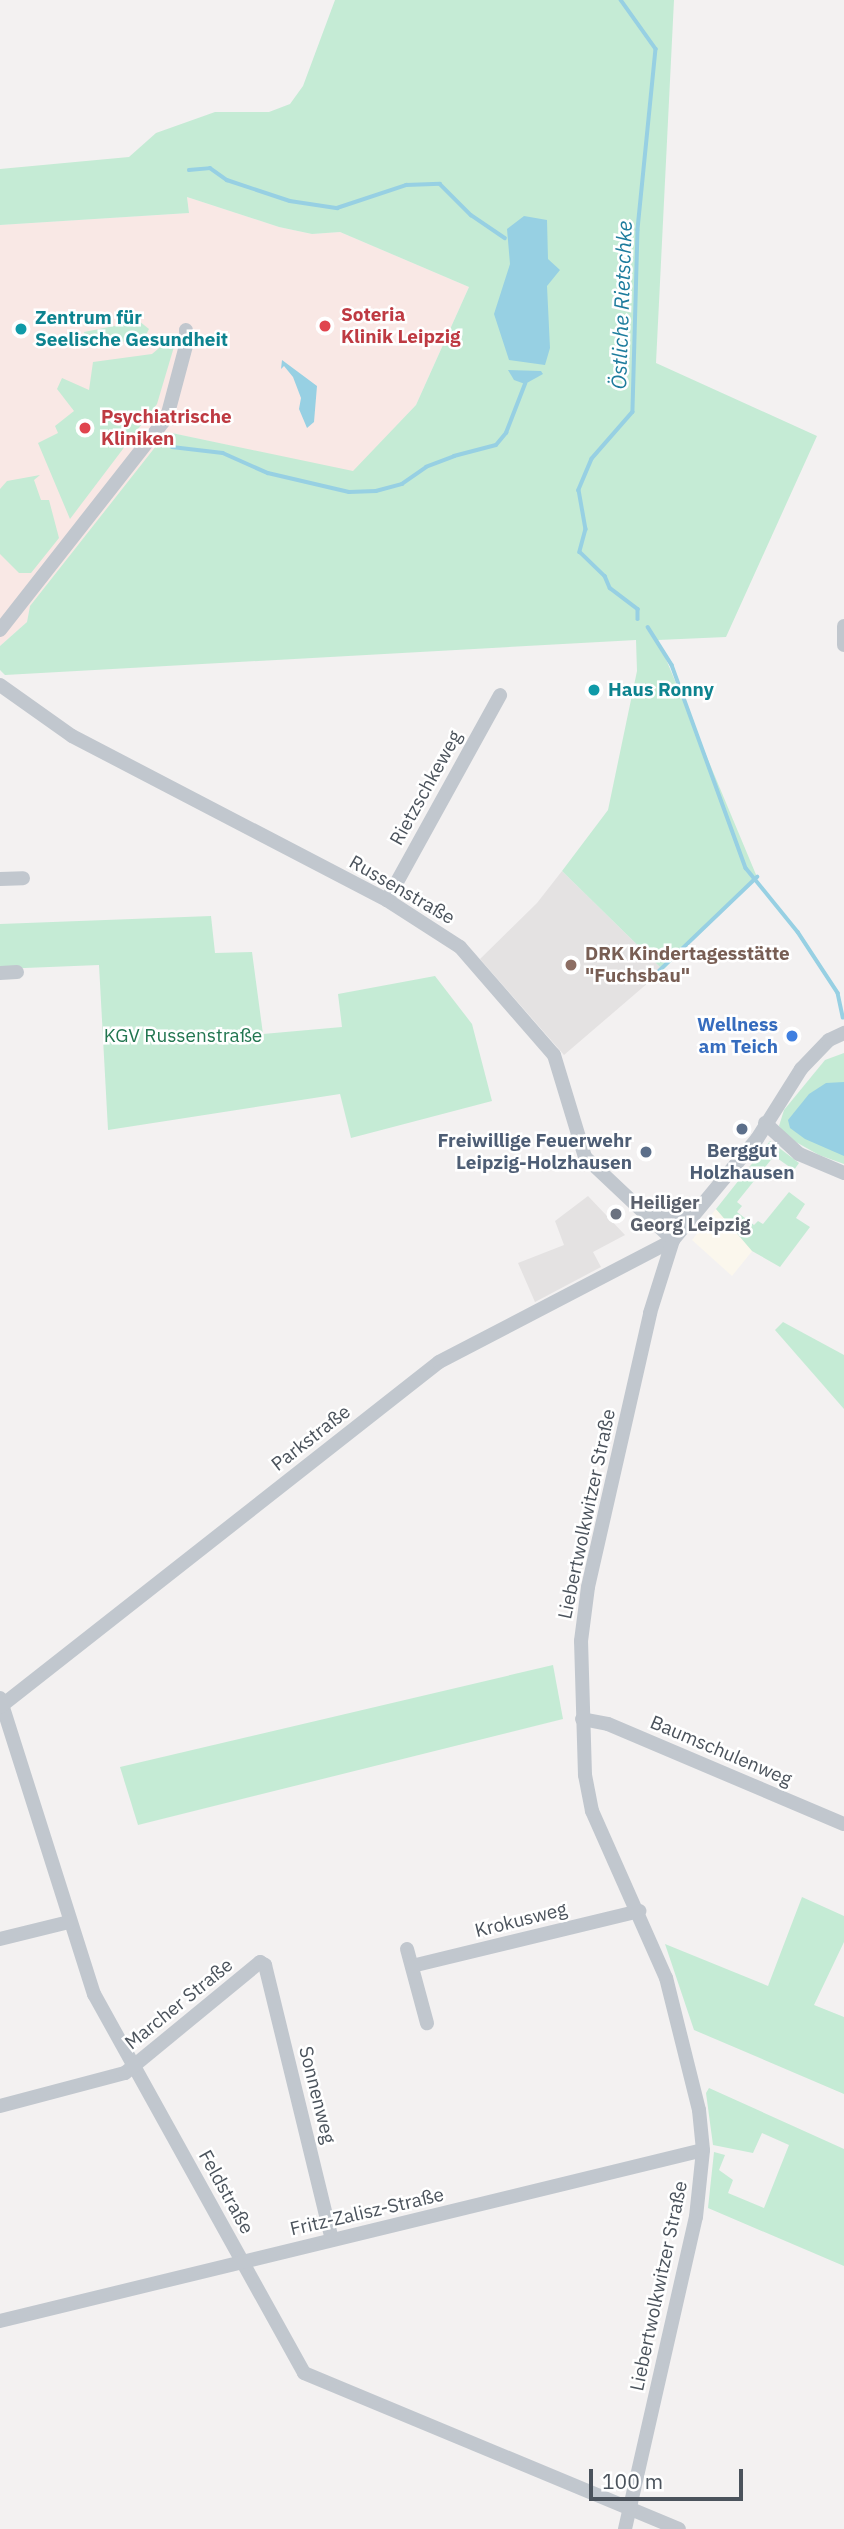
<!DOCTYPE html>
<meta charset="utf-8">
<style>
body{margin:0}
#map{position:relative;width:844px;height:2529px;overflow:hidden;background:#f3f1f1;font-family:"IBM Plex Sans",sans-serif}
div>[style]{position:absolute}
.commercial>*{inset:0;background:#fbf7ed}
.education>*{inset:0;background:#e4e2e2}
.medical>*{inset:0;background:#f9e8e5}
.green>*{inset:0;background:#c5ebd5}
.water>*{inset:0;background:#97d0e3}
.stream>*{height:3.5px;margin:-1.75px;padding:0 1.75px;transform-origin:1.75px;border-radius:1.75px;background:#97d0e3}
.minor>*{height:14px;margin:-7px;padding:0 7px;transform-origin:7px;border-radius:7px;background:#c1c7ce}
.dots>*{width:19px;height:19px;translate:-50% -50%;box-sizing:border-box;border:4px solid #fff;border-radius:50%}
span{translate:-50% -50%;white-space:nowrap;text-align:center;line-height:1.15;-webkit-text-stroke:5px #fff;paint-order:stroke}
.health-label{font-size:19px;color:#be3a42;font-weight:700}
.left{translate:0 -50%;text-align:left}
.culture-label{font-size:19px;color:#0d838f;font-weight:700}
.street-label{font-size:19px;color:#4b535c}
.education-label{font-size:19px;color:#785e54;font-weight:700}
.shop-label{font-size:19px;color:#366cbe;font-weight:700}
.right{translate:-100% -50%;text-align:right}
.park-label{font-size:19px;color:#227650}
.service-label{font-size:19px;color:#4e5e75;font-weight:700}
.worship-label{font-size:19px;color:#5b616d;font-weight:700}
.water-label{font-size:21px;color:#1d7c9d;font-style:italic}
.scale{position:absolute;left:589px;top:2469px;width:154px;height:32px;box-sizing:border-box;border:4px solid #4b535c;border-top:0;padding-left:9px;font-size:21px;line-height:24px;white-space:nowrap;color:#4b535c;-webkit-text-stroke:5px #fff;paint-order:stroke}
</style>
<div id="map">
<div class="commercial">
<i style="clip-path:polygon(716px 1209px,753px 1250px,732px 1276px,692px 1240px)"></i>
</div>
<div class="education">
<i style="clip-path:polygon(562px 871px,663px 970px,564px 1055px,480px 959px,537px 903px)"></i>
<i style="clip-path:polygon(588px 1196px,625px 1235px,593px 1252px,601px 1267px,535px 1302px,518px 1263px,564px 1245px,555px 1221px)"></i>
</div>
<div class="medical">
<i style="clip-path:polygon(187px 197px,279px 227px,312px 234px,340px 232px,469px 287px,416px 405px,353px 472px,167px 432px,30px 606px,27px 622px,0 646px,0 225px,189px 213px)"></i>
</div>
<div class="green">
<i style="clip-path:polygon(335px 0,674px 0,656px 363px,817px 436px,726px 637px,658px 640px,757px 877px,663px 970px,562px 871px,608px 810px,637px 671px,636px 640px,5px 675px,0 670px,0 646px,27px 622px,30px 606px,167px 432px,353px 471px,416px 405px,469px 287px,340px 232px,312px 234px,279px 227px,187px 197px,189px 213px,0 225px,0 169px,129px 157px,156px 133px,215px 112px,269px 112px,290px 104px,303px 86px)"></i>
<i style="clip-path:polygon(139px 321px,149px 329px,144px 339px,87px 346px,84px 332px)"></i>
<i style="clip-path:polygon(171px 338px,176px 340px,157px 404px,70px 519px,38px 443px,58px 433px,55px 426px,74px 411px,57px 389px,62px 378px,89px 390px,93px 362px,152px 354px)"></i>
<i style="clip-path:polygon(40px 475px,34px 480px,41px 500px,49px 500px,59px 538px,31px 573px,19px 573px,0 554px,0 489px,7px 481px)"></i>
<i style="clip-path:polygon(211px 916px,215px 953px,252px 952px,263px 1034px,342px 1027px,338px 994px,435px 976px,472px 1024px,492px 1101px,351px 1138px,340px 1094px,108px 1130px,99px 965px,0 969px,0 924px)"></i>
<i style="clip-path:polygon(844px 1053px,844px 1164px,819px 1155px,787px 1137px,779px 1126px,784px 1110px,825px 1060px)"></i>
<i style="clip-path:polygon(770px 1141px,799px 1163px,794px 1170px,774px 1156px,737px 1202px,742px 1206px,737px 1212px,754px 1225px,758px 1221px,763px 1224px,789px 1192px,805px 1204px,796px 1218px,810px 1227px,780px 1267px,752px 1251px,716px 1209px)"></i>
<i style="clip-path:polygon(783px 1322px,844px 1355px,844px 1409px,775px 1330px)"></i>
<i style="clip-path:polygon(553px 1665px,563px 1719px,138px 1825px,120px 1767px)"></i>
<i style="clip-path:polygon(802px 1897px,844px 1916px,844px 1942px,814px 2005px,844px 2017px,844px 2094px,694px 2030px,665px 1944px,768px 1986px)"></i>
<i style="clip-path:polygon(709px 2088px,844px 2149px,844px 2266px,708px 2208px,714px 2152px,725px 2155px,719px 2170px,733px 2180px,728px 2193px,764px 2208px,789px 2145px,762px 2133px,753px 2153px,713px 2145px,706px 2093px)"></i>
</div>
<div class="water">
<i style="clip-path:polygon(524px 216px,547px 220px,548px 259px,560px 270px,547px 286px,550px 348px,545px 365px,509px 360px,494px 314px,510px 264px,507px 229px)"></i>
<i style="clip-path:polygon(282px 360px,317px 386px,314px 422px,307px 428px,299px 409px,301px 398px,293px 377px,284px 366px,281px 369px)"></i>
<i style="clip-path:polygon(508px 370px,541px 371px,543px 374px,525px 384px,514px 380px)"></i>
<i style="clip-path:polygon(844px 1082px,844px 1156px,805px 1139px,790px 1128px,788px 1120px,809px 1094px,826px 1083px)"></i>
</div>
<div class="stream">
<i style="left:621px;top:0;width:60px;rotate:54.5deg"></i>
<i style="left:656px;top:49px;width:182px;rotate:95.7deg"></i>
<i style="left:638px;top:230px;width:182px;rotate:91.6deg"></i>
<i style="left:633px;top:412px;width:62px;rotate:131.1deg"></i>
<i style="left:592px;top:459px;width:34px;rotate:113deg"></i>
<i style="left:579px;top:490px;width:40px;rotate:80deg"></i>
<i style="left:586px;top:529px;width:24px;rotate:105deg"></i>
<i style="left:580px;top:552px;width:35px;rotate:44deg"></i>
<i style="left:605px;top:576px;width:13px;rotate:67deg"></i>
<i style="left:610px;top:588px;width:35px;rotate:37deg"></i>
<i style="left:638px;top:609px;width:10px;rotate:90deg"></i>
<i style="left:189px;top:170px;width:21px;rotate:-5deg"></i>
<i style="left:210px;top:168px;width:21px;rotate:35deg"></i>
<i style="left:227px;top:180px;width:66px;rotate:18.4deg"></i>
<i style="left:290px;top:201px;width:48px;rotate:8.5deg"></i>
<i style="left:337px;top:208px;width:73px;rotate:-18.4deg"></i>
<i style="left:406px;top:185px;width:34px;rotate:-2deg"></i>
<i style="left:440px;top:184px;width:44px;rotate:45deg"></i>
<i style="left:471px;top:215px;width:41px;rotate:34.1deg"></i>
<i style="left:172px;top:447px;width:51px;rotate:6.7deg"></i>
<i style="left:223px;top:453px;width:49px;rotate:24deg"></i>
<i style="left:268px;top:473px;width:83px;rotate:13.2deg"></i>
<i style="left:349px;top:492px;width:27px;rotate:-2deg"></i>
<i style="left:376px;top:491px;width:27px;rotate:-15deg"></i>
<i style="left:402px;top:484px;width:29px;rotate:-35deg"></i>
<i style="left:426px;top:467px;width:30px;rotate:-21deg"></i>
<i style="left:454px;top:456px;width:43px;rotate:-14.7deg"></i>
<i style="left:496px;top:445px;width:16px;rotate:-50deg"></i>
<i style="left:506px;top:433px;width:53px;rotate:-68.8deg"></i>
<i style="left:648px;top:627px;width:45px;rotate:57.7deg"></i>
<i style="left:672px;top:665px;width:216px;rotate:70deg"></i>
<i style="left:746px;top:868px;width:82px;rotate:50.9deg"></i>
<i style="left:798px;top:932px;width:73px;rotate:56.7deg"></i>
<i style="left:838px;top:993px;width:25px;rotate:78deg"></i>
<i style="left:659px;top:971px;width:136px;rotate:-43.8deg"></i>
</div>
<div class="minor">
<i style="left:844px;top:626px;width:19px;rotate:90deg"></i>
<i style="left:0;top:630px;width:271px;rotate:-51.9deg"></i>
<i style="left:167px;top:417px;width:78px;rotate:-75.1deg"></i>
<i style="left:187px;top:342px;width:12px;rotate:-95deg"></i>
<i style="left:0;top:685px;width:88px;rotate:35.3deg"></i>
<i style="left:72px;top:736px;width:355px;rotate:27.5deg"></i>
<i style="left:387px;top:900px;width:87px;rotate:32.8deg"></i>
<i style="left:460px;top:947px;width:143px;rotate:49deg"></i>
<i style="left:554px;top:1055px;width:107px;rotate:73.1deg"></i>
<i style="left:585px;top:1157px;width:121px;rotate:43.3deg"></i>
<i style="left:0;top:879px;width:23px;rotate:-2deg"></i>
<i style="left:387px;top:900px;width:234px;rotate:-61.1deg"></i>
<i style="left:0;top:973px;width:17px;rotate:-3deg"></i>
<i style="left:765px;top:1123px;width:46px;rotate:42.4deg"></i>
<i style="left:799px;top:1154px;width:49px;rotate:22.9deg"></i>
<i style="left:644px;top:1217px;width:54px;rotate:-7.4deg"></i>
<i style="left:0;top:1698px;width:311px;rotate:72.4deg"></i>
<i style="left:94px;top:1994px;width:433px;rotate:61deg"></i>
<i style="left:304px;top:2373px;width:406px;rotate:22.6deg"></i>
<i style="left:0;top:1707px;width:558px;rotate:-38.16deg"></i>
<i style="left:439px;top:1362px;width:264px;rotate:-27.5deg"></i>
<i style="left:673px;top:1240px;width:131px;rotate:-50.3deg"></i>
<i style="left:757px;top:1139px;width:83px;rotate:-57.8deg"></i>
<i style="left:801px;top:1069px;width:40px;rotate:-46deg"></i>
<i style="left:829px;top:1040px;width:17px;rotate:-25deg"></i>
<i style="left:582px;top:1719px;width:26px;rotate:11deg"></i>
<i style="left:608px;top:1724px;width:256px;rotate:23deg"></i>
<i style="left:0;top:1939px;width:71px;rotate:-13.8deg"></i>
<i style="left:407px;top:1949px;width:77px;rotate:74.9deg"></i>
<i style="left:412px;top:1966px;width:234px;rotate:-13.6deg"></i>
<i style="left:0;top:2106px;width:129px;rotate:-14.8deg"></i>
<i style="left:125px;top:2073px;width:175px;rotate:-39.4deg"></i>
<i style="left:260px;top:1962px;width:6px;rotate:31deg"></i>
<i style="left:265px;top:1965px;width:282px;rotate:76.3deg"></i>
<i style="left:0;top:2321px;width:723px;rotate:-13.67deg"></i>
<i style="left:625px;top:2529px;width:320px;rotate:-77.2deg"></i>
<i style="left:696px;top:2217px;width:67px;rotate:-84deg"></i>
<i style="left:703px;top:2150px;width:40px;rotate:-95.7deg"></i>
<i style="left:699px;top:2110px;width:136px;rotate:-104deg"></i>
<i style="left:666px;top:1978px;width:183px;rotate:-113.9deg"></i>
<i style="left:592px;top:1811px;width:37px;rotate:-101deg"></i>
<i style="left:585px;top:1775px;width:134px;rotate:-91.7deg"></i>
<i style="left:581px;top:1641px;width:54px;rotate:-82.6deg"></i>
<i style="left:588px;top:1587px;width:281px;rotate:-77.2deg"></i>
<i style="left:650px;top:1313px;width:77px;rotate:-72.5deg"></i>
</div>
<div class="dots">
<i style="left:325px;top:326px;background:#e0444e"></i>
<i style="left:21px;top:329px;background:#0f9aa8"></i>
<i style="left:85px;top:428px;background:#e0444e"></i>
<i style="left:594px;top:690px;background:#0f9aa8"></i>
<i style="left:571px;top:965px;background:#8d6e63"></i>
<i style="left:792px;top:1036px;background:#3f7fe0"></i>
<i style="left:742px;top:1129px;background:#5c6f8a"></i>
<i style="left:646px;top:1152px;background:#5c6f8a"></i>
<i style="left:616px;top:1214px;background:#6b7280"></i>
</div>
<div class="health-label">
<span class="left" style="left:341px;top:326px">Soteria<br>Klinik Leipzig</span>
<span class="left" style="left:101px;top:428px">Psychiatrische<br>Kliniken</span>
</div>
<div class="culture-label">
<span class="left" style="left:35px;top:329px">Zentrum für<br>Seelische Gesundheit</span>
<span class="left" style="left:608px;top:690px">Haus Ronny</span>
</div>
<div class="street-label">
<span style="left:426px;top:788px;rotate:-61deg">Rietzschkeweg</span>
<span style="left:402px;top:890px;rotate:30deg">Russenstraße</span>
<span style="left:311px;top:1438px;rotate:-38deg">Parkstraße</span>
<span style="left:587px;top:1514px;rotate:-78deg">Liebertwolkwitzer Straße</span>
<span style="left:721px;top:1751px;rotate:23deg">Baumschulenweg</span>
<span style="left:521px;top:1920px;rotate:-14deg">Krokusweg</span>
<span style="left:179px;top:2004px;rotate:-39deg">Marcher Straße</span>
<span style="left:317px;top:2095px;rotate:76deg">Sonnenweg</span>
<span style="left:226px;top:2192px;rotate:61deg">Feldstraße</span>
<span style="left:367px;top:2212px;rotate:-13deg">Fritz-Zalisz-Straße</span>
<span style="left:659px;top:2286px;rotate:-78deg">Liebertwolkwitzer Straße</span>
</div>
<div class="education-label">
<span class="left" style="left:585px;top:965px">DRK Kindertagesstätte<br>"Fuchsbau"</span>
</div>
<div class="shop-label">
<span class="right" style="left:778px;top:1036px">Wellness<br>am Teich</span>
</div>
<div class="park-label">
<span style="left:183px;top:1036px">KGV Russenstraße</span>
</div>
<div class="service-label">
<span class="right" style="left:632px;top:1152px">Freiwillige Feuerwehr<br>Leipzig-Holzhausen</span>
<span style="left:742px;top:1162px">Berggut<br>Holzhausen</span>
</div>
<div class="worship-label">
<span class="left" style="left:630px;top:1214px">Heiliger<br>Georg Leipzig</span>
</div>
<div class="water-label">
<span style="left:621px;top:305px;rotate:-88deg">Östliche Rietschke</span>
</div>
<div class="scale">100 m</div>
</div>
